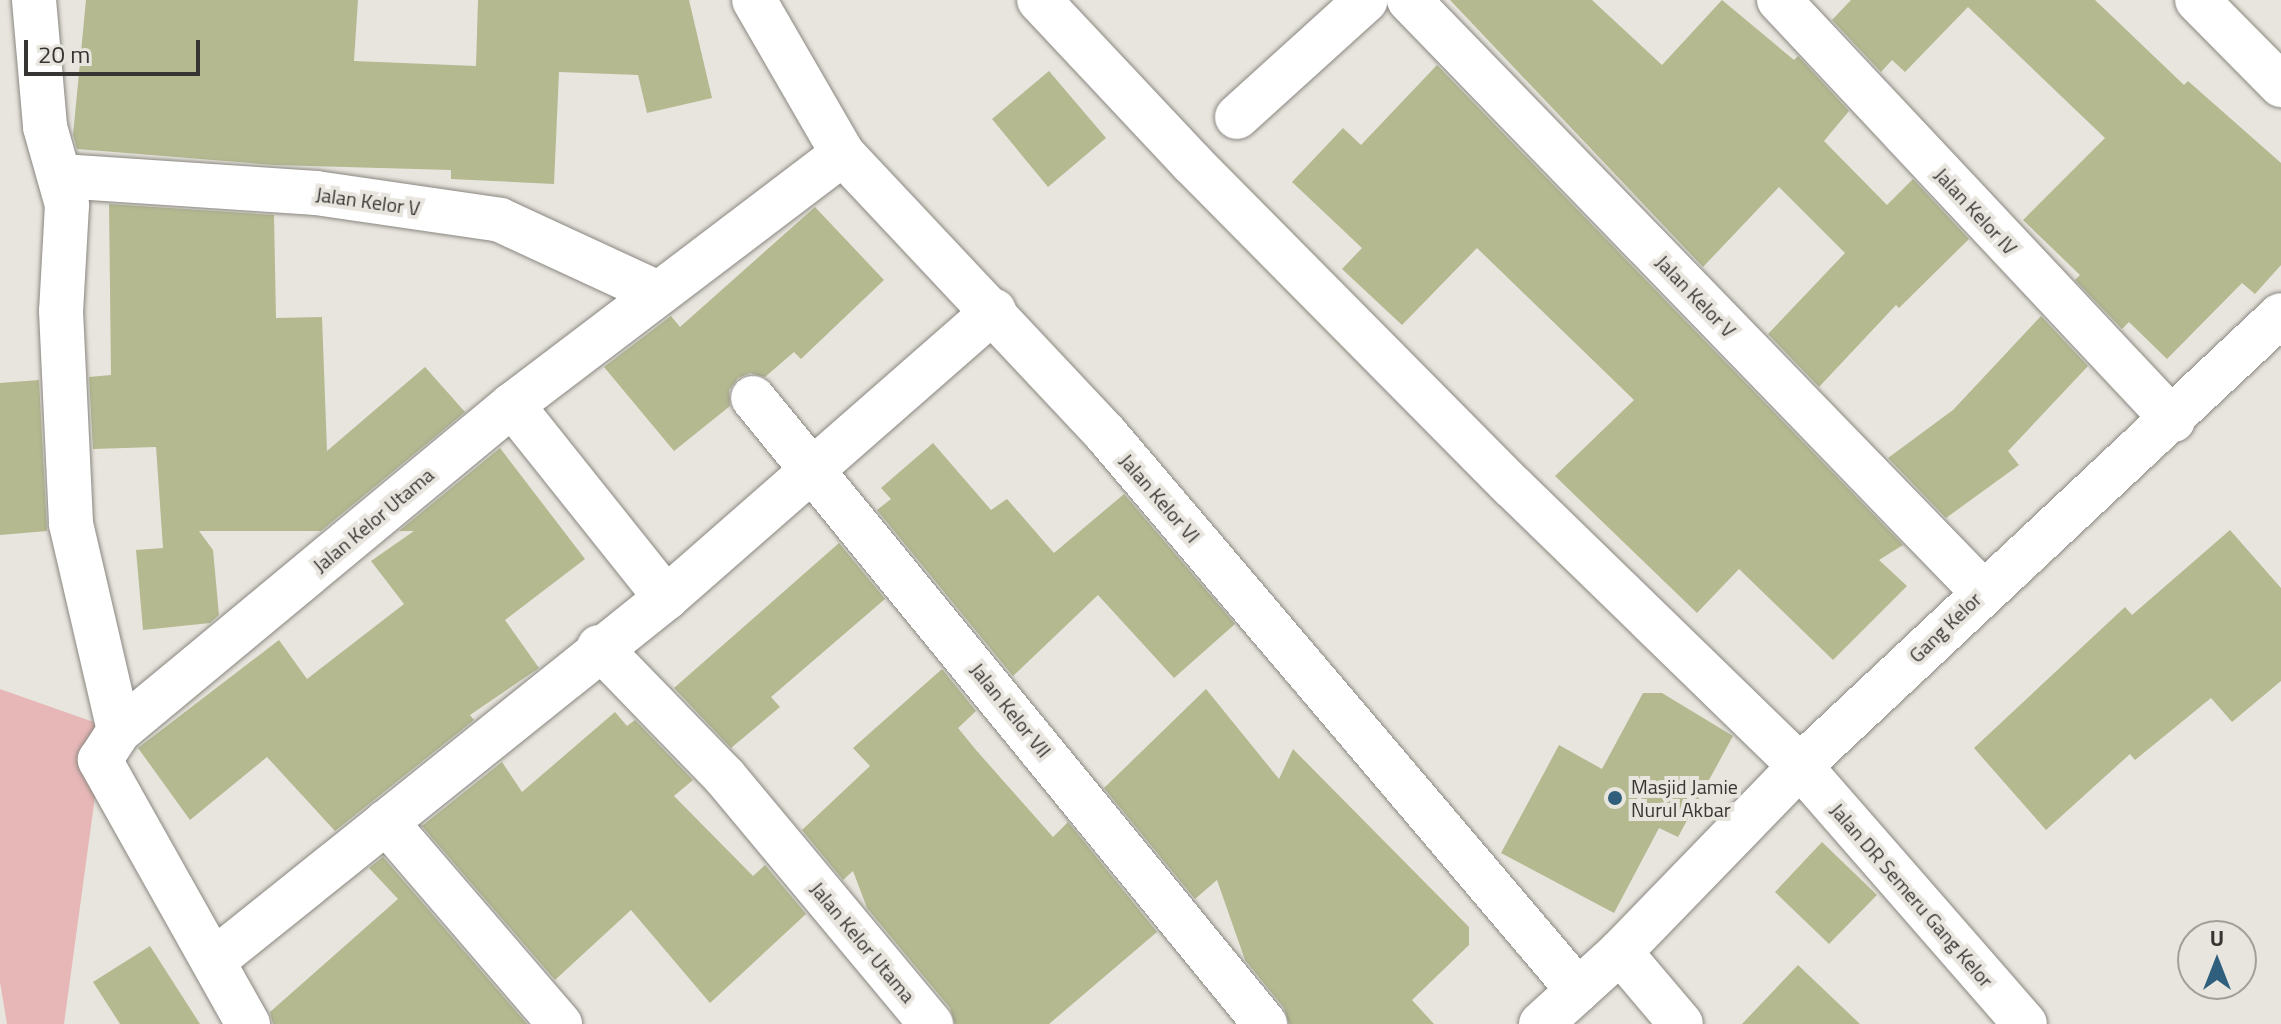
<!DOCTYPE html>
<style>
body{margin:0}
#map{position:relative;width:2281px;height:1024px;overflow:hidden;background:#e8e5de;font-family:"Titillium Web",sans-serif}
div>[style]{position:absolute}
.green>*{inset:0;background:#e6b7b6}
.building>*{inset:0;background:#b4b990}
.roads{filter:drop-shadow(0 0 2px #8a8781) drop-shadow(0 0 2px #8a8781)}
.minor>*{height:44px;margin:-22px;padding:0 22px;transform-origin:22px;border-radius:22px;background:#fff}
.dots>*{width:22px;height:22px;translate:-50% -50%;box-sizing:border-box;border:4px solid #e8e5de;border-radius:50%}
span{translate:-50% -50%;white-space:nowrap;text-align:center;line-height:1.15;-webkit-text-stroke:8px #e8e5de;paint-order:stroke}
.street-label{font-size:20px;color:#373533}
.poi-label{font-size:20px;color:#373533}
.left{translate:0 -50%;text-align:left}
.north{position:absolute;left:2177px;top:920px;width:80px;height:80px;box-sizing:border-box;background:#e8e5de;border:2px solid #a19f9a;border-radius:50%;rotate:0deg;font-size:22px;font-weight:700;line-height:32px;text-align:center;color:#373533}
.north::after{content:'';display:block;margin:auto;width:28px;height:36px;background:#2f5f7d;clip-path:polygon(50% 0,100% 100%,50% 72%,0 100%)}
.scale{position:absolute;left:24px;top:40px;width:176px;height:36px;box-sizing:border-box;border:4px solid #373533;border-top:0;padding-left:10px;font-size:24px;line-height:28px;white-space:nowrap;color:#373533;-webkit-text-stroke:6px #e8e5de;paint-order:stroke}
</style>
<div id="map">
<div class="green">
<i style="clip-path:polygon(0 689px,119px 731px,100px 760px,64px 1024px,7px 1024px,0 982px)"></i>
</div>
<div class="building">
<i style="clip-path:polygon(86px 0,358px 0,354px 61px,476px 66px,478px 0,689px 0,712px 98px,647px 113px,638px 75px,559px 72px,554px 184px,451px 179px,451px 170px,274px 165px,77px 149px,73px 135px)"></i>
<i style="clip-path:polygon(1450px 0,1592px 0,1662px 65px,1722px 0,1794px 60px,1798px 56px,1849px 111px,1824px 141px,1887px 205px,1913px 179px,1969px 239px,1899px 308px,1896px 305px,1819px 387px,1768px 334px,1845px 253px,1779px 187px,1703px 267px)"></i>
<i style="clip-path:polygon(1851px 0,2095px 0,2184px 85px,2188px 81px,2281px 163px,2281px 265px,2255px 294px,2242px 283px,2167px 359px,2129px 322px,2122px 329px,2075px 280px,2080px 275px,2023px 220px,2105px 138px,1968px 7px,1905px 72px,1892px 60px,1881px 72px,1832px 20px)"></i>
<i style="clip-path:polygon(1437px 65px,1903px 545px,1879px 560px,1907px 586px,1833px 660px,1739px 569px,1697px 613px,1555px 476px,1634px 400px,1477px 248px,1402px 325px,1342px 269px,1362px 248px,1292px 182px,1343px 128px,1361px 145px)"></i>
<i style="clip-path:polygon(1049px 71px,1106px 138px,1048px 187px,992px 119px)"></i>
<i style="clip-path:polygon(109px 204px,274px 215px,276px 318px,322px 317px,327px 451px,425px 367px,465px 412px,321px 531px,199px 531px,213px 550px,219px 615px,210px 623px,143px 630px,136px 550px,163px 548px,156px 447px,93px 449px,89px 377px,111px 375px)"></i>
<i style="clip-path:polygon(815px 207px,884px 280px,801px 359px,794px 352px,765px 377px,750px 373px,738px 378px,729px 390px,730px 406px,674px 451px,604px 367px,671px 316px,680px 327px)"></i>
<i style="clip-path:polygon(2041px 316px,2088px 366px,2008px 451px,2019px 465px,1946px 518px,1888px 458px,1953px 410px)"></i>
<i style="clip-path:polygon(39px 380px,47px 531px,0 535px,0 383px)"></i>
<i style="clip-path:polygon(933px 443px,991px 510px,1007px 499px,1054px 553px,1124px 494px,1235px 624px,1174px 678px,1098px 595px,1013px 676px,877px 510px,891px 499px,881px 488px)"></i>
<i style="clip-path:polygon(500px 448px,585px 559px,505px 620px,539px 668px,470px 715px,474px 720px,335px 831px,267px 757px,190px 820px,138px 748px,279px 640px,307px 679px,404px 604px,371px 561px,414px 531px,399px 531px)"></i>
<i style="clip-path:polygon(2230px 530px,2281px 588px,2281px 681px,2232px 722px,2211px 698px,2135px 760px,2130px 754px,2046px 830px,1974px 748px,2125px 607px,2132px 615px)"></i>
<i style="clip-path:polygon(839px 543px,885px 599px,771px 697px,780px 707px,731px 748px,674px 688px)"></i>
<i style="clip-path:polygon(942px 669px,976px 711px,958px 728px,976px 750px,1053px 837px,1068px 822px,1157px 932px,1049px 1024px,955px 1024px,950px 1008px,867px 908px,853px 871px,843px 880px,802px 830px,870px 766px,853px 748px)"></i>
<i style="clip-path:polygon(1206px 689px,1279px 779px,1293px 749px,1469px 927px,1469px 945px,1412px 1000px,1434px 1024px,1289px 1024px,1284px 1008px,1245px 960px,1217px 880px,1195px 899px,1104px 788px)"></i>
<i style="clip-path:polygon(1643px 693px,1662px 693px,1733px 736px,1678px 837px,1659px 828px,1614px 913px,1501px 853px,1559px 745px,1602px 769px)"></i>
<i style="clip-path:polygon(615px 712px,627px 726px,635px 720px,693px 780px,674px 796px,753px 876px,765px 865px,806px 914px,710px 1003px,631px 910px,555px 980px,422px 826px,502px 762px,522px 792px)"></i>
<i style="clip-path:polygon(1822px 842px,1877px 895px,1829px 944px,1775px 892px)"></i>
<i style="clip-path:polygon(383px 857px,527px 1024px,273px 1024px,270px 1012px,398px 899px,369px 868px)"></i>
<i style="clip-path:polygon(150px 946px,200px 1024px,120px 1024px,93px 982px)"></i>
<i style="clip-path:polygon(1798px 965px,1860px 1024px,1742px 1024px)"></i>
</div>
<div class="roads">
<div class="minor">
<i style="left:34px;top:0;width:127px;rotate:85deg"></i>
<i style="left:45px;top:127px;width:81px;rotate:74.2deg"></i>
<i style="left:67px;top:205px;width:106px;rotate:93.2deg"></i>
<i style="left:61px;top:311px;width:213px;rotate:87.3deg"></i>
<i style="left:71px;top:524px;width:212px;rotate:76.9deg"></i>
<i style="left:754px;top:0;width:178px;rotate:60deg"></i>
<i style="left:843px;top:154px;width:383px;rotate:46.8deg"></i>
<i style="left:1105px;top:433px;width:731px;rotate:49.66deg"></i>
<i style="left:1039px;top:0;width:224px;rotate:46.8deg"></i>
<i style="left:1192px;top:163px;width:455px;rotate:45.3deg"></i>
<i style="left:1512px;top:486px;width:402px;rotate:44.2deg"></i>
<i style="left:1800px;top:766px;width:342px;rotate:48.9deg"></i>
<i style="left:1409px;top:0;width:823px;rotate:45.89deg"></i>
<i style="left:1779px;top:0;width:576px;rotate:46.83deg"></i>
<i style="left:2197px;top:0;width:120px;rotate:45.3deg"></i>
<i style="left:1237px;top:117px;width:174px;rotate:-42.2deg"></i>
<i style="left:61px;top:176px;width:256px;rotate:3.8deg"></i>
<i style="left:316px;top:193px;width:186px;rotate:8.3deg"></i>
<i style="left:500px;top:220px;width:174px;rotate:24.8deg"></i>
<i style="left:753px;top:398px;width:809px;rotate:50.72deg"></i>
<i style="left:512px;top:405px;width:247px;rotate:51.4deg"></i>
<i style="left:599px;top:647px;width:181px;rotate:45.9deg"></i>
<i style="left:725px;top:777px;width:322px;rotate:50.2deg"></i>
<i style="left:386px;top:822px;width:267px;rotate:49.3deg"></i>
<i style="left:1620px;top:952px;width:259px;rotate:-45.9deg"></i>
<i style="left:1800px;top:766px;width:659px;rotate:-43.16deg"></i>
<i style="left:213px;top:961px;width:580px;rotate:-38.71deg"></i>
<i style="left:666px;top:598px;width:436px;rotate:-41.2deg"></i>
<i style="left:248px;top:1024px;width:303px;rotate:-119.3deg"></i>
<i style="left:100px;top:760px;width:35px;rotate:-57deg"></i>
<i style="left:119px;top:731px;width:511px;rotate:-39.68deg"></i>
<i style="left:512px;top:405px;width:415px;rotate:-37.2deg"></i>
<i style="left:1541px;top:1024px;width:107px;rotate:-42.3deg"></i>
<i style="left:1620px;top:952px;width:94px;rotate:49.7deg"></i>
</div>
</div>
<div class="dots">
<i style="left:1615px;top:798px;background:#2f5f7d"></i>
</div>
<div class="street-label">
<span style="left:368px;top:201px;rotate:8deg">Jalan Kelor V</span>
<span style="left:1976px;top:211px;rotate:47deg">Jalan Kelor IV</span>
<span style="left:1696px;top:296px;rotate:46deg">Jalan Kelor V</span>
<span style="left:1160px;top:498px;rotate:49deg">Jalan Kelor VI</span>
<span style="left:373px;top:520px;rotate:-40deg">Jalan Kelor Utama</span>
<span style="left:1945px;top:627px;rotate:-44deg">Gang Kelor</span>
<span style="left:1011px;top:710px;rotate:51deg">Jalan Kelor VII</span>
<span style="left:1912px;top:895px;rotate:49deg">Jalan DR Semeru Gang Kelor</span>
<span style="left:863px;top:942px;rotate:50deg">Jalan Kelor Utama</span>
</div>
<div class="poi-label">
<span class="left" style="left:1631px;top:798px">Masjid Jamie<br>Nurul Akbar</span>
</div>
<div class="north">U</div>
<div class="scale">20 m</div>
</div>
